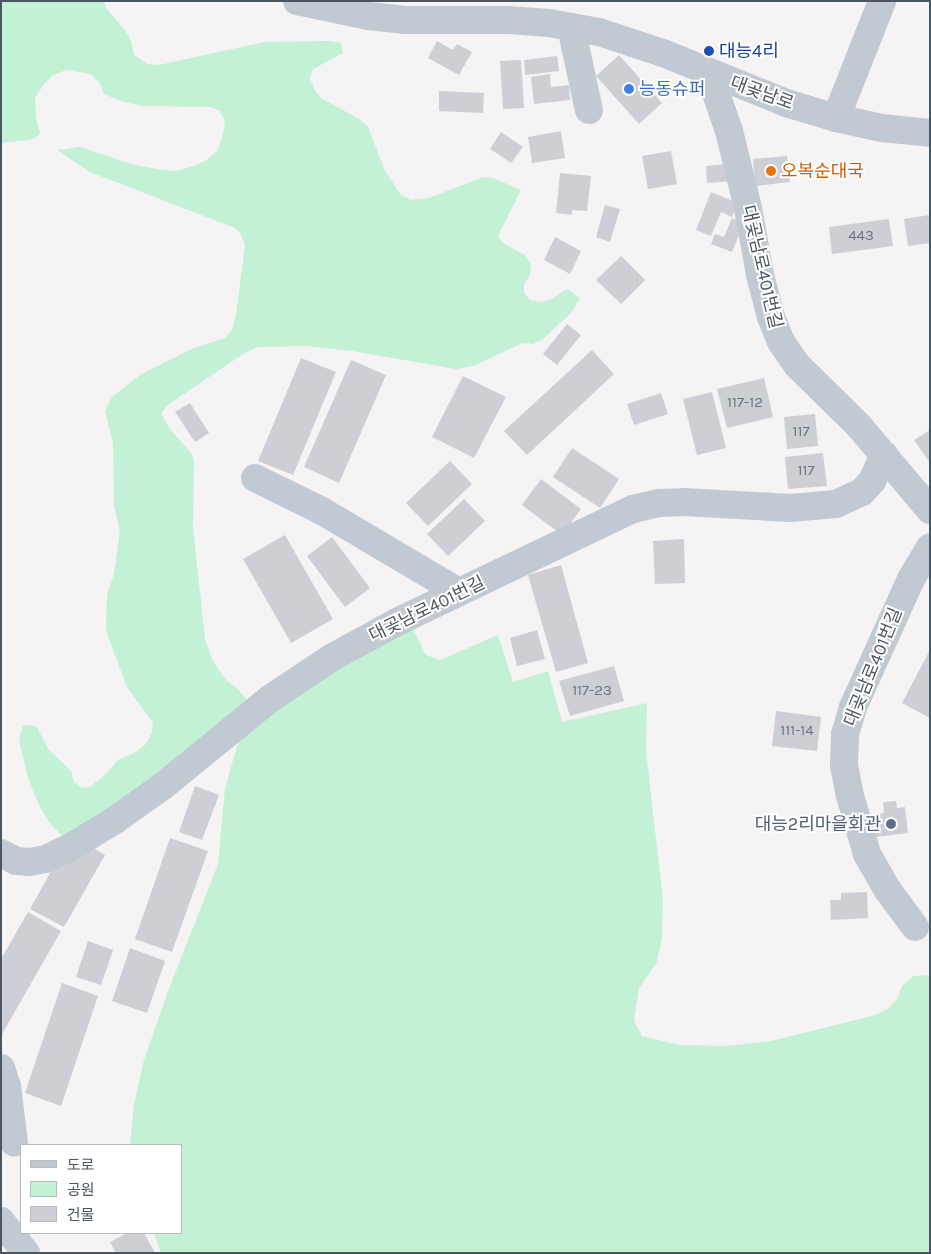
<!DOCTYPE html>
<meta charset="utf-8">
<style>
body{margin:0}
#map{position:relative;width:931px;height:1254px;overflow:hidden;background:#f5f3f3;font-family:Karla,"Noto Sans KR",sans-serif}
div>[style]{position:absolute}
.green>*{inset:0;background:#c3f1d5}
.building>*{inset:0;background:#cdcfd5}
.minor>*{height:28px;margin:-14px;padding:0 14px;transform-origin:14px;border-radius:14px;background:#c1cad2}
.dots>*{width:14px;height:14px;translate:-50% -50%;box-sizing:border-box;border:2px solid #fff;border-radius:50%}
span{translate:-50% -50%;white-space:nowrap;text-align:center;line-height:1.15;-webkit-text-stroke:4px #fff;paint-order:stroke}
.number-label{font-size:15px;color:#6b747e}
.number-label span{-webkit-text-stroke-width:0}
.transit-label{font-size:18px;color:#164399}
.left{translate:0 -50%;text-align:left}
.shop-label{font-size:18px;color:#366cbe}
.street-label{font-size:18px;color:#4a5661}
.food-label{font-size:18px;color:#c56008}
.service-label{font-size:18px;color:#4e5e75}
.right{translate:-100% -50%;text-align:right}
.frame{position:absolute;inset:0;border:2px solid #4a5661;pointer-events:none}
.legend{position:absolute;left:20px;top:1144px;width:162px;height:90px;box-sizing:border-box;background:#fff;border:1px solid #b7bbc0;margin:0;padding:6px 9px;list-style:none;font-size:15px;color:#4a5661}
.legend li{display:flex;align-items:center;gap:10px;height:25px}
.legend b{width:25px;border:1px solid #b7bbc0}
</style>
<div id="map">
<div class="green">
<i style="clip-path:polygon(1px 1px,104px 1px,106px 8px,125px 30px,131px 41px,134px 55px,147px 64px,159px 65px,264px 42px,329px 41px,341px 43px,343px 53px,313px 69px,310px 78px,314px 89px,321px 98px,359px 119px,368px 127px,385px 171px,401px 195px,411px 200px,429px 198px,483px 177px,493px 178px,521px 190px,498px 236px,503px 243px,525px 255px,531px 264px,530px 275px,524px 284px,524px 293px,530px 300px,540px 302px,552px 299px,567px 289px,580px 298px,572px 312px,543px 339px,533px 344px,523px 343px,473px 366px,456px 369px,352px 351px,307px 346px,258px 347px,243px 354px,169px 404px,161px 413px,169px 428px,191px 453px,194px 460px,193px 527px,205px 639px,213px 661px,225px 679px,238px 689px,246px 699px,247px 708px,112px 812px,62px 836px,49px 822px,39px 805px,28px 778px,19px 740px,23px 725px,36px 726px,49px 750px,71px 771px,74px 782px,82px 788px,90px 787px,106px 774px,118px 760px,134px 753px,145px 745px,152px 733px,153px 723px,127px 687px,106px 631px,107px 595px,114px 574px,120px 531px,114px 505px,113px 443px,105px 411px,112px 397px,141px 374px,191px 349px,225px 338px,232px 330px,236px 315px,245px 245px,241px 234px,235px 228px,90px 172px,57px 150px,80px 147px,131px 164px,156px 169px,176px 171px,194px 166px,207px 160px,217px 151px,222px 138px,225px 122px,220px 111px,211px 107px,141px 106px,121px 101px,104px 94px,99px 82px,91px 74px,66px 70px,53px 75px,44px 84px,35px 98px,36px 118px,40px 133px,34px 139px,1px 143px)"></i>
<i style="clip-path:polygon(413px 629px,426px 655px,440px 660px,498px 635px,513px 682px,548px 671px,562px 722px,647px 703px,646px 751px,663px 900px,662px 937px,657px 962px,639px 988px,634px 1020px,642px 1036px,679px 1045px,727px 1046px,771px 1041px,872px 1016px,888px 1009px,897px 999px,902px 986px,913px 976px,930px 975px,930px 1253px,161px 1253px,154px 1233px,181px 1233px,181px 1145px,130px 1145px,134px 1104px,144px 1060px,167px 994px,218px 864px,225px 788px,240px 736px,312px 683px)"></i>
</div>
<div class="building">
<i style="clip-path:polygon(437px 41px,453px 50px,457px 44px,472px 52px,459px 75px,428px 58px)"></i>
<i style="clip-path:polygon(619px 55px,662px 103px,639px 124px,596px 76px)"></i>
<i style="clip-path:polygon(557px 56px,559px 71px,525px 75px,524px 60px)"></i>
<i style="clip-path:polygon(521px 60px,524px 108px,503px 109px,500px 61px)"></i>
<i style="clip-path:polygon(550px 74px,551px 87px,569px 85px,570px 100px,534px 104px,531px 77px)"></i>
<i style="clip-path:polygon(439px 91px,484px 93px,483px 113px,439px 111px)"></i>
<i style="clip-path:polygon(561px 131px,565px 158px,532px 163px,528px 137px)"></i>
<i style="clip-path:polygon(501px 132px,523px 147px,511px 163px,490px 149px)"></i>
<i style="clip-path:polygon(671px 151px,677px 184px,648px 189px,642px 156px)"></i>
<i style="clip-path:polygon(787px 156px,790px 182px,755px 186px,753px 159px)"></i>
<i style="clip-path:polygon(728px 164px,733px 181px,707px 183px,706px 166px)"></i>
<i style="clip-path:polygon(560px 173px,591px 176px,587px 211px,572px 210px,572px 215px,556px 213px)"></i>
<i style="clip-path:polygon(711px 192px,738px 203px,732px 217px,721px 212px,711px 236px,696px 230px)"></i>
<i style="clip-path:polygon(605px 205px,620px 209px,610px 242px,596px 237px)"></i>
<i style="clip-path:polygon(930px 215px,930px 243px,908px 246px,904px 219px)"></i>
<i style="clip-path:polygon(732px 218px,744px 223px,732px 252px,711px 244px,715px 234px,724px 237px)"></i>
<i style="clip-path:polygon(889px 219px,893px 246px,832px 254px,829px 227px)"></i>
<i style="clip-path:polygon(555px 237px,581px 251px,570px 274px,544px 260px)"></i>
<i style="clip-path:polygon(621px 256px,645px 280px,621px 304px,596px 280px)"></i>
<i style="clip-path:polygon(567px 324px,581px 335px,557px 365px,543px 354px)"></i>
<i style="clip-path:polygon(592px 350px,614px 374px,527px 455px,504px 431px)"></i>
<i style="clip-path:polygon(301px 358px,336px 372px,293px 475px,258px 461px)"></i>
<i style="clip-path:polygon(351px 360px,386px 375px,339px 483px,304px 467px)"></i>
<i style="clip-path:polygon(463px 376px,506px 397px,474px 458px,432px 437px)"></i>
<i style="clip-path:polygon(764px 378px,773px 417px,727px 428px,717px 389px)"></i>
<i style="clip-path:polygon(712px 392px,726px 448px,697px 455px,683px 399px)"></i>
<i style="clip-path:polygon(661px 393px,668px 414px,634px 425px,627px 404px)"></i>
<i style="clip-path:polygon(190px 403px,209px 433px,195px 442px,175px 412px)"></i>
<i style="clip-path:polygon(815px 414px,818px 446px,787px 449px,784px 417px)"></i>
<i style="clip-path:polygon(930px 430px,930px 463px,914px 440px)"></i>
<i style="clip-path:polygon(572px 448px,619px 479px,600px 508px,553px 477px)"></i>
<i style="clip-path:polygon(823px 453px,827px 486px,788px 489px,785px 457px)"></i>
<i style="clip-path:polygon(450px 461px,472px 484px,428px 526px,406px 503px)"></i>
<i style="clip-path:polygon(541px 479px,581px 509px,562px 535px,522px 505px)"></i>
<i style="clip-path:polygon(464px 499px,485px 521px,448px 556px,427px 534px)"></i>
<i style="clip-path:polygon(285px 535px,333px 619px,291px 643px,243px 559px)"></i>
<i style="clip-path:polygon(332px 537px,370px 588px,345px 607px,307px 556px)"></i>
<i style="clip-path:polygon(684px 539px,685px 583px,655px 584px,653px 541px)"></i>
<i style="clip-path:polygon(561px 565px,588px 663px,556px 672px,528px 575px)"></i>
<i style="clip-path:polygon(537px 630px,545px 659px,517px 666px,510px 638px)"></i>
<i style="clip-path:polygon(930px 650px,930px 718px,902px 703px)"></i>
<i style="clip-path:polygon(614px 666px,624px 701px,570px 716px,559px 681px)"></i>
<i style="clip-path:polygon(776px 711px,821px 717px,817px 751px,772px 746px)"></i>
<i style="clip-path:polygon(195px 786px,219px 795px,202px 840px,179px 832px)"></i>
<i style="clip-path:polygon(896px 801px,897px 808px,905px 807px,908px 833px,876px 837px,873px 814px,884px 813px,883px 802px)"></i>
<i style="clip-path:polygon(170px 838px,208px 851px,172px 952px,135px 939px)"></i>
<i style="clip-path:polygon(90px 846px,105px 855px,64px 927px,30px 909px,50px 873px)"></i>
<i style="clip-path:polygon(867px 892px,868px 918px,831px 920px,830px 900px,841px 900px,841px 893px)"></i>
<i style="clip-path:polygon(28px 912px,61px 931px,1px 1036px,1px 959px)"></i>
<i style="clip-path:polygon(88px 941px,113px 950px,101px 985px,76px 977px)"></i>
<i style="clip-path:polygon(130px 948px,165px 961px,147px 1013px,112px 1001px)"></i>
<i style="clip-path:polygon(62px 983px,98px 996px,61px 1106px,25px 1093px)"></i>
<i style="clip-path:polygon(127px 1233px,144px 1233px,155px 1253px,116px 1253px,110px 1242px)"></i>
</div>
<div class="minor">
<i style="left:297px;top:1px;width:73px;rotate:11.9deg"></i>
<i style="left:368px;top:16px;width:36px;rotate:6deg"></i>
<i style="left:404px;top:20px;width:104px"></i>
<i style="left:508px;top:20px;width:41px;rotate:4.2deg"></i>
<i style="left:549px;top:23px;width:51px;rotate:10.2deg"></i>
<i style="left:599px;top:32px;width:67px;rotate:18.2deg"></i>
<i style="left:663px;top:53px;width:133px;rotate:22.1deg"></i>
<i style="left:786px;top:103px;width:52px;rotate:16.7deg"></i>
<i style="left:836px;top:118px;width:47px;rotate:12.3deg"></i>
<i style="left:882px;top:128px;width:48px;rotate:5.9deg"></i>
<i style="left:571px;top:27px;width:85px;rotate:77.8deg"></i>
<i style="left:709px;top:73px;width:61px;rotate:71deg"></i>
<i style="left:729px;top:131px;width:79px;rotate:76.1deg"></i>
<i style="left:748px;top:208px;width:68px;rotate:79.8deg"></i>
<i style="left:760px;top:275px;width:43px;rotate:75.3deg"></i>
<i style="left:771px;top:317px;width:27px;rotate:68deg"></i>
<i style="left:781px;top:342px;width:28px;rotate:55deg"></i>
<i style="left:797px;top:365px;width:87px;rotate:44.5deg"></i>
<i style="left:859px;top:426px;width:110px;rotate:49.8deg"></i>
<i style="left:836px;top:118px;width:126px;rotate:-68.5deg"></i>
<i style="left:255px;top:478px;width:75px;rotate:26.2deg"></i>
<i style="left:322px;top:511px;width:159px;rotate:30.6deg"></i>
<i style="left:1px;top:853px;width:17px;rotate:28deg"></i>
<i style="left:16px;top:861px;width:13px;rotate:4deg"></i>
<i style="left:29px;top:862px;width:17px;rotate:-10deg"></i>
<i style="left:46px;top:859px;width:30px;rotate:-26deg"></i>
<i style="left:73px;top:846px;width:49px;rotate:-31.8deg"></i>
<i style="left:115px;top:820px;width:59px;rotate:-35.3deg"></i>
<i style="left:163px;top:786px;width:139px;rotate:-39.2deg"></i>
<i style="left:271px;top:698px;width:72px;rotate:-33.7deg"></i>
<i style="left:331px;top:658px;width:77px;rotate:-28.6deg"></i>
<i style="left:399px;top:621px;width:259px;rotate:-25.6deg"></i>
<i style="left:633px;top:509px;width:27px;rotate:-13deg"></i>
<i style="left:659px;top:503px;width:25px;rotate:-2deg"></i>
<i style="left:684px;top:502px;width:106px;rotate:3.2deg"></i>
<i style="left:790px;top:508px;width:46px;rotate:-5deg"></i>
<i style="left:836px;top:504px;width:29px;rotate:-25deg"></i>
<i style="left:862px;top:492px;width:15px;rotate:-48deg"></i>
<i style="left:872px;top:481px;width:29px;rotate:-65deg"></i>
<i style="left:915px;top:927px;width:47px;rotate:-126.4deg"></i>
<i style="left:887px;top:889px;width:40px;rotate:-119.7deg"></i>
<i style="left:867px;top:854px;width:60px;rotate:-106.3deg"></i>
<i style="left:850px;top:796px;width:32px;rotate:-101deg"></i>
<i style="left:844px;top:765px;width:31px;rotate:-88deg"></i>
<i style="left:845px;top:734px;width:28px;rotate:-73deg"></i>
<i style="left:853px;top:707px;width:141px;rotate:-65.6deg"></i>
<i style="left:911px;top:579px;width:37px;rotate:-59deg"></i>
<i style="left:1px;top:1068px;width:19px;rotate:72deg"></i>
<i style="left:7px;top:1086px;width:57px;rotate:83deg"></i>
<i style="left:1px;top:1221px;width:41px;rotate:52deg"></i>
</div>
<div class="dots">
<i style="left:709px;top:51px;background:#1a4fb4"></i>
<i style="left:629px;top:89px;background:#3f7fe0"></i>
<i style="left:771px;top:171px;background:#e8710a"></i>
<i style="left:891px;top:824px;background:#5c6f8a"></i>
</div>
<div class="number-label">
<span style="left:861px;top:236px">443</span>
<span style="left:745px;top:403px">117-12</span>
<span style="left:801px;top:432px">117</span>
<span style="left:806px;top:471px">117</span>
<span style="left:592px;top:691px">117-23</span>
<span style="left:797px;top:731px">111-14</span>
</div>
<div class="transit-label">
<span class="left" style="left:719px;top:51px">대능4리</span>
</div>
<div class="shop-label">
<span class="left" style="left:639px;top:89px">능동슈퍼</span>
</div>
<div class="street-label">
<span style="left:762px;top:93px;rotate:20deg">대곶남로</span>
<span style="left:762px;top:267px;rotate:77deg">대곶남로401번길</span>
<span style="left:427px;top:609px;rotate:-26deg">대곶남로401번길</span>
<span style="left:873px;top:667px;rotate:-68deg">대곶남로401번길</span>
</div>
<div class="food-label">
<span class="left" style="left:781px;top:171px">오복순대국</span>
</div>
<div class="service-label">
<span class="right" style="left:881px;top:824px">대능2리마을회관</span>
</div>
<div class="frame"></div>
<ul class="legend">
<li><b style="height:6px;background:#c1cad2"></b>도로</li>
<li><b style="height:14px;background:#c3f1d5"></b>공원</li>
<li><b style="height:14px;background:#cdcfd5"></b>건물</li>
</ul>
</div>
